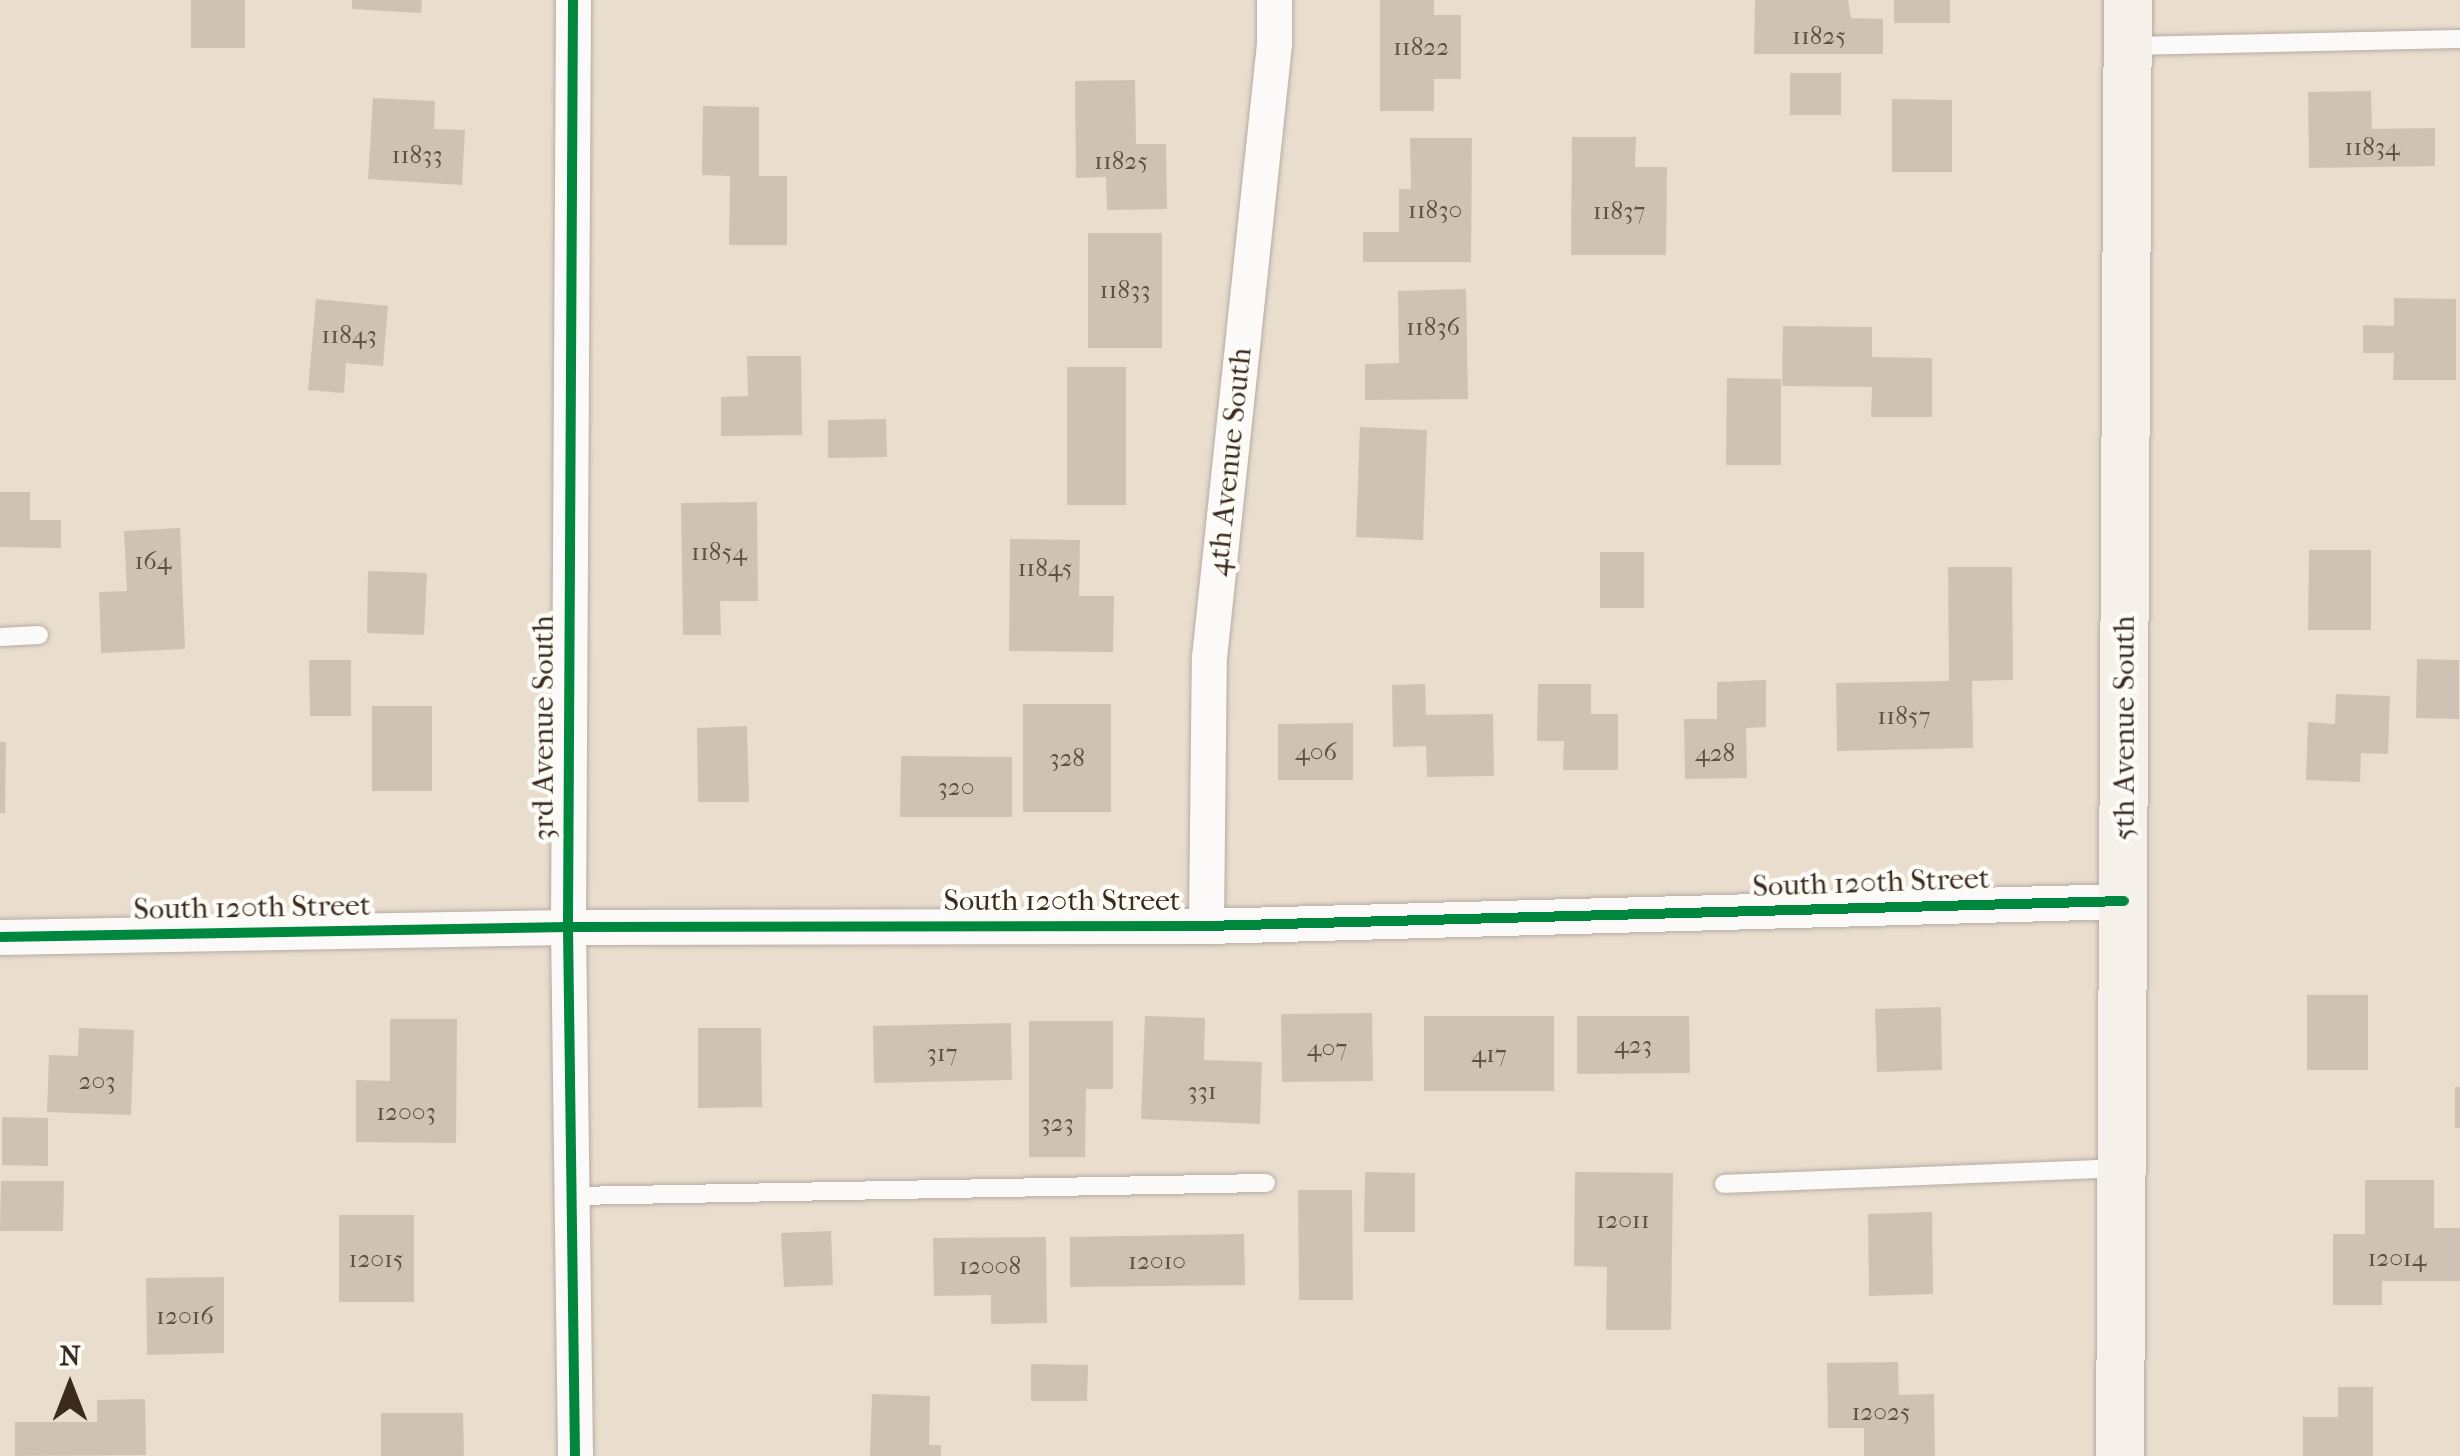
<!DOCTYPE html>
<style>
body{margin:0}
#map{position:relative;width:2460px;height:1456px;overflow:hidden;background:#e9ddce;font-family:"IM FELL French Canon",serif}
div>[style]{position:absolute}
.building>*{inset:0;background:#cfc2b5}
.roads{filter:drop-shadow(0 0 2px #b5aca1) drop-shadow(0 0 2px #b5aca1)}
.lane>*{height:18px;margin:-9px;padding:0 9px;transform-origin:9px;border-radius:9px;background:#fcfaf8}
.street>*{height:35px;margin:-17.5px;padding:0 17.5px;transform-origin:17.5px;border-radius:17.5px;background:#fcfaf8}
.secondary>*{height:48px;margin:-24px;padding:0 24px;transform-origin:24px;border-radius:24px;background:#f5f0e9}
.cycleway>*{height:10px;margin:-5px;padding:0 5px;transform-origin:5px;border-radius:5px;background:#00873e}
span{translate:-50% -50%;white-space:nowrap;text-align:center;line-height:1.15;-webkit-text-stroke:9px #fdfcf7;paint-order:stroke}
.number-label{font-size:25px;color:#605044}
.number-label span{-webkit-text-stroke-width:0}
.street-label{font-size:30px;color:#3b2a1e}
.north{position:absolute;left:20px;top:1336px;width:100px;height:100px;-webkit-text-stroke:8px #fdfcf7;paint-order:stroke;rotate:0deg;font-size:28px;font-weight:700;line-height:40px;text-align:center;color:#3b2a1e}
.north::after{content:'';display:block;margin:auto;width:35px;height:45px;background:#3b2a1e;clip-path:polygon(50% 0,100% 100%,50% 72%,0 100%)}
</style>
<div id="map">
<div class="building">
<i style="clip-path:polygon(191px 0,245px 0,245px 48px,191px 48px)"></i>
<i style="clip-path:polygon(352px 0,422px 0,421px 13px,352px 9px)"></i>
<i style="clip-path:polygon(1380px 0,1434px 0,1434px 15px,1461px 15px,1461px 79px,1434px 79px,1434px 111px,1380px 111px)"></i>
<i style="clip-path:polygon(1755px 0,1848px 0,1851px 18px,1883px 19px,1883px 54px,1754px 54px)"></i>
<i style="clip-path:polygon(1894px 0,1950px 0,1950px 23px,1894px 23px)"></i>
<i style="clip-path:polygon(1790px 73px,1841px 73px,1841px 115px,1790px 115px)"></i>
<i style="clip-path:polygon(1135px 80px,1136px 144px,1166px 144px,1167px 209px,1107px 210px,1106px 177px,1076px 178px,1075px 81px)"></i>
<i style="clip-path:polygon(2371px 91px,2372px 129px,2435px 128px,2435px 166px,2309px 168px,2308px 92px)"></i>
<i style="clip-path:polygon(373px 98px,435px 101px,434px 129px,465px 130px,462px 185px,368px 179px)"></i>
<i style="clip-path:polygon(1892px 99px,1952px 100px,1952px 172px,1892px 172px)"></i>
<i style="clip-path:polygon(703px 106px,759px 107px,759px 176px,787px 176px,787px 245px,729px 245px,730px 176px,702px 175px)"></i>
<i style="clip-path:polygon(1572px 137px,1636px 137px,1635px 167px,1667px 167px,1666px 255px,1571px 255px)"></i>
<i style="clip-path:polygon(1410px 138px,1472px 138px,1471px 262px,1363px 262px,1363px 232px,1399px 232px,1399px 189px,1411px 189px)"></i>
<i style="clip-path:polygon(1088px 233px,1162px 233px,1162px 348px,1088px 348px)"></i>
<i style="clip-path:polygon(1466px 289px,1468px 399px,1365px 400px,1365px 364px,1399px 363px,1398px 291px)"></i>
<i style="clip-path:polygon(2394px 298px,2456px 299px,2456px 380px,2393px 380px,2394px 353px,2363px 353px,2363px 325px,2394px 326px)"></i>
<i style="clip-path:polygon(316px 299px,388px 306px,383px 366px,346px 363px,344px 393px,308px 390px)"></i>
<i style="clip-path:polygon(1783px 326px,1872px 327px,1872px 357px,1932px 358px,1932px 417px,1871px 417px,1872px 387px,1782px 386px)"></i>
<i style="clip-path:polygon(747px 356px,801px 356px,802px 435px,721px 436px,721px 397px,748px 396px)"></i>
<i style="clip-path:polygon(1067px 367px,1126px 367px,1126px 505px,1067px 505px)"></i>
<i style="clip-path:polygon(1727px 378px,1781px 379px,1781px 465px,1726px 465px)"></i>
<i style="clip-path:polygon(886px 419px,887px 457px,828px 458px,828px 420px)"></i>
<i style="clip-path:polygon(1360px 427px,1427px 430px,1423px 540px,1356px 537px)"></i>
<i style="clip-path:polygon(0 492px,30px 492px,30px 520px,61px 520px,61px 548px,0 547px)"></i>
<i style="clip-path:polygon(757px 502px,758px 601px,720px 601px,721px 635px,683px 635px,681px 503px)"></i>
<i style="clip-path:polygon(180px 528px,185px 649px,101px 653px,99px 592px,127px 591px,124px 531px)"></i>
<i style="clip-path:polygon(1010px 539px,1080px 540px,1079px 596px,1114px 596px,1113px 652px,1009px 651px)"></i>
<i style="clip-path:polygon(2309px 550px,2371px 550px,2371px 630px,2308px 630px)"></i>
<i style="clip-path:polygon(1600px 552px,1644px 552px,1644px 608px,1600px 608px)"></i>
<i style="clip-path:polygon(1948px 567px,2012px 567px,2013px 680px,1972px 681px,1973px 748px,1837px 751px,1836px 683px,1949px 681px)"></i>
<i style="clip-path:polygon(368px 571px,427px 573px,424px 635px,367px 633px)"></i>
<i style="clip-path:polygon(2417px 659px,2459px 660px,2459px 719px,2416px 718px)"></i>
<i style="clip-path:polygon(309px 660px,351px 660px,351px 716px,310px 716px)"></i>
<i style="clip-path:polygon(1766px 680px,1766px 727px,1746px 728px,1747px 778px,1685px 779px,1684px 719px,1717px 719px,1717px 682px)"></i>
<i style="clip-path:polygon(1425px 684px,1426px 715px,1493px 714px,1494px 776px,1427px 777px,1426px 746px,1393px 747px,1392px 685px)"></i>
<i style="clip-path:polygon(1538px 684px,1591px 684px,1591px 714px,1618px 714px,1618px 770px,1563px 770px,1564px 741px,1537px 741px)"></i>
<i style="clip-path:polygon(2336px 694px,2390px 696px,2388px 754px,2361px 753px,2360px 782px,2306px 780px,2308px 722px,2335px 724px)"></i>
<i style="clip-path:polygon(1023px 704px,1111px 704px,1111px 812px,1023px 812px)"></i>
<i style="clip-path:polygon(372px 706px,432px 706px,432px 791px,372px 791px)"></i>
<i style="clip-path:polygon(1353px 723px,1353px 780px,1278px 780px,1278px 724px)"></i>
<i style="clip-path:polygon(747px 726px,749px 802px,698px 802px,697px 728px)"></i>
<i style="clip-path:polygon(0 742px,6px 742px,5px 813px,0 813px)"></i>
<i style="clip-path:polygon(901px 756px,1012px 757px,1012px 817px,900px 817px)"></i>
<i style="clip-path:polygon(2307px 995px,2368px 995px,2368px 1070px,2307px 1070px)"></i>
<i style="clip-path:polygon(1941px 1007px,1942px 1070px,1877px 1072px,1875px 1009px)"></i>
<i style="clip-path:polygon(1372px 1013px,1373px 1081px,1282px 1082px,1281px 1014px)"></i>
<i style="clip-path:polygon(1145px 1016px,1205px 1018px,1204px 1060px,1262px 1062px,1260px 1124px,1141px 1119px)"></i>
<i style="clip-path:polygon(1424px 1016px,1554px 1016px,1554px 1091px,1424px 1091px)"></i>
<i style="clip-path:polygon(1577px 1016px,1689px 1016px,1690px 1073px,1577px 1074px)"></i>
<i style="clip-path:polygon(390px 1019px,457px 1019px,456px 1143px,356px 1142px,356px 1080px,390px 1081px)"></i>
<i style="clip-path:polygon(1029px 1021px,1113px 1021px,1113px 1089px,1086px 1089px,1085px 1157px,1029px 1157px)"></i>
<i style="clip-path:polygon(1011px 1023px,1012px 1080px,874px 1083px,873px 1026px)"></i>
<i style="clip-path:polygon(79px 1028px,134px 1030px,131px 1115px,47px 1112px,49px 1055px,78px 1056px)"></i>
<i style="clip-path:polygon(698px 1028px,761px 1028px,762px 1107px,698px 1108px)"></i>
<i style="clip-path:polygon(2455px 1087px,2460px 1087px,2460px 1128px,2455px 1128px)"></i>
<i style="clip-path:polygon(2px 1117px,48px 1118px,48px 1166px,2px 1165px)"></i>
<i style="clip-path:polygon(1365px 1172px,1415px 1173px,1415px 1232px,1364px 1232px)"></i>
<i style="clip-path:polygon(1575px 1172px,1673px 1173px,1671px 1330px,1606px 1330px,1607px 1267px,1574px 1266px)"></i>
<i style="clip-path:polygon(2365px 1180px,2434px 1180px,2434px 1228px,2460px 1228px,2460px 1281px,2382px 1281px,2382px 1305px,2333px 1305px,2333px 1234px,2365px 1234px)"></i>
<i style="clip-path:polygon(1px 1181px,64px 1181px,63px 1231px,0 1231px)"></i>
<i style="clip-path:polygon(1298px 1190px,1352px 1190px,1353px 1300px,1299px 1300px)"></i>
<i style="clip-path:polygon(1932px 1212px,1933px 1294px,1869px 1296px,1868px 1214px)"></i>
<i style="clip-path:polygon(339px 1215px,414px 1215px,414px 1302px,339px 1302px)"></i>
<i style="clip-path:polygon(831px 1231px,833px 1285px,784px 1287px,781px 1233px)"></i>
<i style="clip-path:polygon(1244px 1234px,1245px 1285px,1070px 1287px,1070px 1237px)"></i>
<i style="clip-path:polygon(1046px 1237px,1047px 1323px,991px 1324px,991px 1295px,934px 1296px,933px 1238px)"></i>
<i style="clip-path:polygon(224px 1277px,224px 1353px,147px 1355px,146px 1278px)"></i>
<i style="clip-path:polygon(1898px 1362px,1899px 1395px,1934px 1394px,1935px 1456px,1864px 1456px,1864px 1428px,1828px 1428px,1827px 1363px)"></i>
<i style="clip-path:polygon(1031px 1364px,1088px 1365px,1087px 1401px,1031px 1401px)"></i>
<i style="clip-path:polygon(2338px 1387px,2373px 1387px,2373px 1456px,2303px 1456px,2303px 1417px,2338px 1417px)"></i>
<i style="clip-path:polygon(872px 1394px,930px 1396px,929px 1445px,941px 1445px,941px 1456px,870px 1456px)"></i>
<i style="clip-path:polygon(145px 1399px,146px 1455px,15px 1456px,15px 1422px,97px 1422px,97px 1400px)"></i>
<i style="clip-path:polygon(381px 1413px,463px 1413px,464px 1456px,381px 1456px)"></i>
</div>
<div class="roads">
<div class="lane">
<i style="left:2128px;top:46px;width:332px;rotate:-1.2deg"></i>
<i style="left:0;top:637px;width:39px;rotate:-3deg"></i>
<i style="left:1724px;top:1184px;width:397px;rotate:-2.3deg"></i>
<i style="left:574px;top:1196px;width:692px;rotate:-1.08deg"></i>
</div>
<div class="street">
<i style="left:573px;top:0;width:927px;rotate:90.31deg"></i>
<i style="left:568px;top:927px;width:529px;rotate:89.24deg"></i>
<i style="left:1206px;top:926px;width:269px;rotate:-89.4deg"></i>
<i style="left:1209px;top:657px;width:616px;rotate:-83.95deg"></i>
<i style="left:1274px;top:44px;width:44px;rotate:-90deg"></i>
<i style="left:0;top:937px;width:568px;rotate:-1.01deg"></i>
<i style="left:568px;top:927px;width:638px;rotate:-0.09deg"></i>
<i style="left:1206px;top:926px;width:918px;rotate:-1.56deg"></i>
</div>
<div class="secondary">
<i style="left:2120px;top:1456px;width:1456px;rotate:-89.69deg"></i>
</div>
</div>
<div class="cycleway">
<i style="left:573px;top:0;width:927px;rotate:90.31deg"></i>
<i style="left:568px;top:927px;width:529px;rotate:89.24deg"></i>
<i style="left:0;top:937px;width:568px;rotate:-1.01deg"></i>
<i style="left:568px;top:927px;width:638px;rotate:-0.09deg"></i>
<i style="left:1206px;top:926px;width:918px;rotate:-1.56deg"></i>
</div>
<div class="number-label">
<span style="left:1819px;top:36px">11825</span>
<span style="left:1421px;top:47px">11822</span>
<span style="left:2372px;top:147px">11834</span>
<span style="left:417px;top:155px">11833</span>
<span style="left:1121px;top:161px">11825</span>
<span style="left:1435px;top:210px">11830</span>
<span style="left:1619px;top:211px">11837</span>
<span style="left:1125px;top:290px">11833</span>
<span style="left:1433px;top:327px">11836</span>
<span style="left:349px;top:335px">11843</span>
<span style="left:719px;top:552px">11854</span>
<span style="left:153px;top:561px">164</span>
<span style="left:1045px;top:568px">11845</span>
<span style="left:1904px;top:716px">11857</span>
<span style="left:1316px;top:752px">406</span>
<span style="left:1715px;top:753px">428</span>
<span style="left:1067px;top:758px">328</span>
<span style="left:956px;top:787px">320</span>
<span style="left:1633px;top:1045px">423</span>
<span style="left:1327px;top:1048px">407</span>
<span style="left:942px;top:1053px">317</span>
<span style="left:1489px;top:1054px">417</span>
<span style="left:97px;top:1081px">203</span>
<span style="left:1202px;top:1091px">331</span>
<span style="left:406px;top:1112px">12003</span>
<span style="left:1057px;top:1123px">323</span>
<span style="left:1623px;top:1220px">12011</span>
<span style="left:2397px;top:1258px">12014</span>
<span style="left:376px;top:1259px">12015</span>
<span style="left:1157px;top:1261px">12010</span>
<span style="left:990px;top:1266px">12008</span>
<span style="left:185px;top:1316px">12016</span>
<span style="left:1881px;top:1412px">12025</span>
</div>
<div class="street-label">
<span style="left:1230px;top:462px;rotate:-84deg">4th Avenue South</span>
<span style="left:544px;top:728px;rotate:-90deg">3rd Avenue South</span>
<span style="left:2125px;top:728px;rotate:-90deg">5th Avenue South</span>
<span style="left:1871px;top:883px;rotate:-2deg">South 120th Street</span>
<span style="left:1062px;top:901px">South 120th Street</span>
<span style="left:252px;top:908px;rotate:-1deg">South 120th Street</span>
</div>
<div class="north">N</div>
</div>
